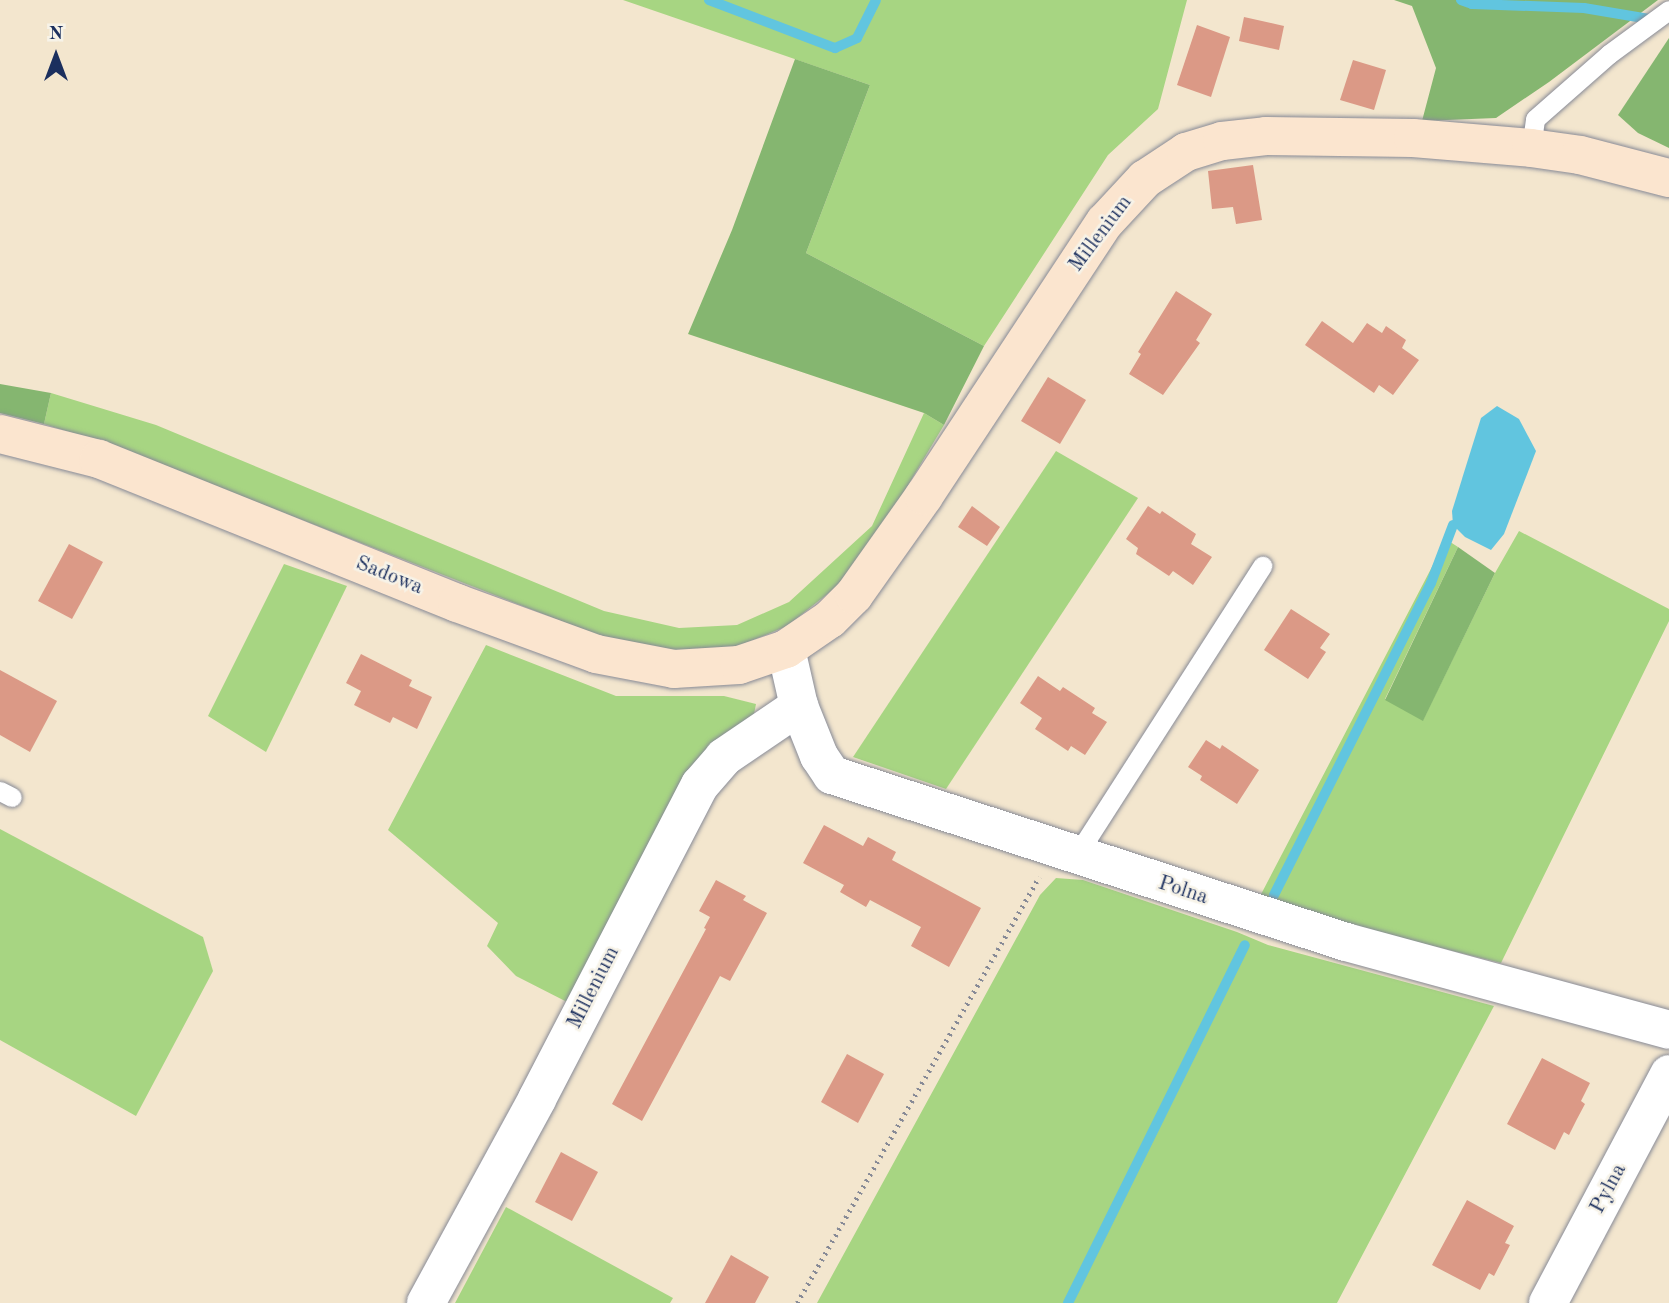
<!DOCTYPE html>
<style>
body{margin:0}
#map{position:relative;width:1669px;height:1303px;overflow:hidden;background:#f3e6ce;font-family:"Old Standard TT",serif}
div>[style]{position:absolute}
.green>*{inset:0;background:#a7d582}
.forest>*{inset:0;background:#85b670}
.water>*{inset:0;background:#61c5df}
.stream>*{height:10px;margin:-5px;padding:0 5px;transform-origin:5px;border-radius:5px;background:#61c5df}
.building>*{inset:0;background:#db9986}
.path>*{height:4.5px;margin-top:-2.25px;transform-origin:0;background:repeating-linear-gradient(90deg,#878a96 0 2px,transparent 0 7px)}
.roads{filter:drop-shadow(0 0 2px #878a96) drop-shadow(0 0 2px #878a96)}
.lane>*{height:19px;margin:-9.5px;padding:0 9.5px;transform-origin:9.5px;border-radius:9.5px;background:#fff}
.street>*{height:38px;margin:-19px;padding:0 19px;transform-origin:19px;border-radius:19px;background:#fff}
.secondary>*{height:38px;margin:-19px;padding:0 19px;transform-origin:19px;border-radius:19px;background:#fbe5cf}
span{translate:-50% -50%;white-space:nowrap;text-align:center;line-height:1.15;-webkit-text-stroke:5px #f7f3e8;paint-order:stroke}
.street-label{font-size:21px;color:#1b2f5e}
.north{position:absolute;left:21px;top:21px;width:70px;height:70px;-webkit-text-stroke:5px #f7f3e8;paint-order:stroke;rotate:0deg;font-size:19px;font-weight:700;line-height:28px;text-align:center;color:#1b2f5e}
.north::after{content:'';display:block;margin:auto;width:24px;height:32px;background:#1b2f5e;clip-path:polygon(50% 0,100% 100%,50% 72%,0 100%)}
</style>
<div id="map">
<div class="green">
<i style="clip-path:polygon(623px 0,1187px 0,1158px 109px,1108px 155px,984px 346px,806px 253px,870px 85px)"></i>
<i style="clip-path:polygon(51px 393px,156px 425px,604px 611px,679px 628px,737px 625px,789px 602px,872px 526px,924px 413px,944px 425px,880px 532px,840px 584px,787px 626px,732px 649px,674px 654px,620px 644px,110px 445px,44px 424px)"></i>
<i style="clip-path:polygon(1056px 451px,1138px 498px,946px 789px,853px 757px)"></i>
<i style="clip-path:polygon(1519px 531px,1669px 609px,1669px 621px,1501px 963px,1257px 902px,1434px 563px,1444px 538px,1458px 547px,1385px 699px,1423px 720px,1495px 573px)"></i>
<i style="clip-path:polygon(284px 564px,347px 586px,266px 752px,208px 716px)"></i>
<i style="clip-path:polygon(486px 645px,616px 696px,724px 696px,756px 704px,752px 724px,569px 1003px,516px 976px,487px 946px,498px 923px,388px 830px)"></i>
<i style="clip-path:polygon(0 829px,203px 937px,213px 971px,136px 1116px,0 1040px)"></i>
<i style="clip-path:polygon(1056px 878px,1083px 880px,1237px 932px,1268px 945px,1494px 1006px,1337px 1303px,817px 1303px,1040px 895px)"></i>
<i style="clip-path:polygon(506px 1207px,673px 1298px,670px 1303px,455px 1303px)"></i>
</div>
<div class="forest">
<i style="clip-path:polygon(1394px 0,1658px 0,1549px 82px,1496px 118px,1422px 121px,1436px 68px,1412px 6px)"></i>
<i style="clip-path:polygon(1669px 38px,1669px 148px,1638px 133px,1618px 115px)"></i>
<i style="clip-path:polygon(795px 59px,870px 85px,806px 253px,984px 346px,944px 425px,924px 413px,688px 334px,732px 230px)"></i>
<i style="clip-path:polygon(0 384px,51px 393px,44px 424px,0 413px)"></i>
<i style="clip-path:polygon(1458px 547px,1495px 573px,1423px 721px,1385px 700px)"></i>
</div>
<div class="water">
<i style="clip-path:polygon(1497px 406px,1519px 419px,1536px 451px,1504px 534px,1491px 550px,1465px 537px,1453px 525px,1452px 511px,1481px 418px)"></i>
</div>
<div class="stream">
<i style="left:709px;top:0;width:135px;rotate:20.9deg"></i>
<i style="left:835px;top:48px;width:24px;rotate:-24deg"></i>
<i style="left:857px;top:38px;width:42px;rotate:-63.4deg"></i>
<i style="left:1461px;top:0;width:12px;rotate:20deg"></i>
<i style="left:1472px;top:4px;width:112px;rotate:2deg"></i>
<i style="left:1584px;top:8px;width:72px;rotate:9.6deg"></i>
<i style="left:1274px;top:895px;width:349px;rotate:-63.3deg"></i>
<i style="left:1431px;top:583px;width:62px;rotate:-69.2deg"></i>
<i style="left:1068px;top:1303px;width:399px;rotate:-63.7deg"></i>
</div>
<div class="building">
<i style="clip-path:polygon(1244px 17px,1284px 26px,1279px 50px,1239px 41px)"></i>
<i style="clip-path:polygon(1197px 25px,1230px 37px,1211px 97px,1177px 85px)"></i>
<i style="clip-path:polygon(1353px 60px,1386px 70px,1374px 110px,1340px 100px)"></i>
<i style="clip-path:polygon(1253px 165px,1262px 220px,1236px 224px,1233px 207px,1212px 209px,1208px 171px)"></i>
<i style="clip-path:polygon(1176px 291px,1212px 314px,1196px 340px,1200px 343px,1163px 395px,1129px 374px,1141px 354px,1138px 352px)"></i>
<i style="clip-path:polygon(1322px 321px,1353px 343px,1367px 323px,1382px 333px,1386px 326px,1406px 340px,1402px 348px,1419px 360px,1393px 395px,1379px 385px,1374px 393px,1305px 345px)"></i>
<i style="clip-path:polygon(1048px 377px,1086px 400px,1060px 444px,1021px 421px)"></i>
<i style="clip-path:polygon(972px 506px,1000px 527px,987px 546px,958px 527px)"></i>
<i style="clip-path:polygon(1148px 506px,1160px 514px,1162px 511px,1196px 534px,1191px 544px,1212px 557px,1193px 585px,1173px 571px,1169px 576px,1136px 554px,1138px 548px,1126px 539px)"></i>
<i style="clip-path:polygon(69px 544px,103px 562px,72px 619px,38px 601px)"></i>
<i style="clip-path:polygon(1291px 609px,1330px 634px,1320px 648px,1326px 652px,1308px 679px,1264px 650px)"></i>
<i style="clip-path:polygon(361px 654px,412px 680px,409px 686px,432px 697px,417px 729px,393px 717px,390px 723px,354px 705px,361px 691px,346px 683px)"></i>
<i style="clip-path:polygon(0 670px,57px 701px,30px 752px,0 735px)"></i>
<i style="clip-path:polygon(1038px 676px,1060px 691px,1063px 687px,1095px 708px,1092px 713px,1107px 722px,1085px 755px,1071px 746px,1068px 751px,1035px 729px,1042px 718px,1020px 703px)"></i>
<i style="clip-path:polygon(1206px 740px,1220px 749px,1222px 745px,1259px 770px,1237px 804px,1200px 780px,1202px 776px,1188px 767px)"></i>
<i style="clip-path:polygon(824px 825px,863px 846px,868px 837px,896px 852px,892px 860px,981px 908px,949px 967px,911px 946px,921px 927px,870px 900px,866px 907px,840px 892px,844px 885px,803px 863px)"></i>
<i style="clip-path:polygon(716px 880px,746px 896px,743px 900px,767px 913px,730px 981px,720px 976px,642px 1121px,612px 1104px,706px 929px,704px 928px,710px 917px,699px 911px)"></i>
<i style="clip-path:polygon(847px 1054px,884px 1074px,858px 1123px,821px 1102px)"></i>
<i style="clip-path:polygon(1542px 1058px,1590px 1083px,1581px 1101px,1585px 1104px,1577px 1119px,1569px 1135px,1564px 1132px,1555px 1150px,1507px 1124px)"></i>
<i style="clip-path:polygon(561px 1152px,598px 1172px,572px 1221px,535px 1202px)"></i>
<i style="clip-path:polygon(1467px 1200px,1514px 1226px,1505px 1243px,1510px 1245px,1494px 1276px,1489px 1273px,1480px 1290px,1432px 1265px)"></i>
<i style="clip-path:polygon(731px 1255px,769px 1277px,755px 1303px,705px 1303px)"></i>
</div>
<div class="path">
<i style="left:797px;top:1303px;width:490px;rotate:-60.4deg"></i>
</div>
<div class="roads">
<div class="lane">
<i style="left:1531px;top:148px;width:29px;rotate:-82deg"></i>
<i style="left:1535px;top:119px;width:98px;rotate:-41.3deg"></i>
<i style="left:1609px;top:54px;width:74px;rotate:-36.3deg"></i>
<i style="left:0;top:791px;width:13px;rotate:27deg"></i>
<i style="left:1076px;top:856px;width:345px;rotate:-57.3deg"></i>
</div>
<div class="street">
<i style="left:786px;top:649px;width:58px;rotate:77.2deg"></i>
<i style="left:799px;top:706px;width:54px;rotate:68.2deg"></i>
<i style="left:819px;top:756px;width:23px;rotate:56deg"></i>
<i style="left:832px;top:775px;width:540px;rotate:18deg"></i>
<i style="left:1346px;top:942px;width:335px;rotate:15.2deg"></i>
<i style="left:426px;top:1303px;width:232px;rotate:-61.4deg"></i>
<i style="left:537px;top:1099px;width:354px;rotate:-62.6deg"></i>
<i style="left:700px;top:785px;width:37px;rotate:-49deg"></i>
<i style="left:724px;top:757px;width:91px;rotate:-34.2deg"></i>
<i style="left:1548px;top:1303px;width:259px;rotate:-62.1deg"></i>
</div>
<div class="secondary">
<i style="left:0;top:434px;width:102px;rotate:14.2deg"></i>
<i style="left:99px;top:459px;width:386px;rotate:21.9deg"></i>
<i style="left:457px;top:603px;width:148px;rotate:20.1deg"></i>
<i style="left:596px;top:654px;width:79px;rotate:10.9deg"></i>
<i style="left:674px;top:669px;width:65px;rotate:-3.5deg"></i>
<i style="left:739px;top:665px;width:50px;rotate:-18.8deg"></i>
<i style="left:786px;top:649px;width:53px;rotate:-34.3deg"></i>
<i style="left:830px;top:619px;width:34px;rotate:-45deg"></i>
<i style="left:854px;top:595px;width:121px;rotate:-54.7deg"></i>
<i style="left:924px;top:496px;width:328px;rotate:-56.6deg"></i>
<i style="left:1105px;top:222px;width:59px;rotate:-47.1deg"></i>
<i style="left:1145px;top:179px;width:49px;rotate:-33.4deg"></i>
<i style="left:1186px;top:152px;width:38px;rotate:-17deg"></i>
<i style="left:1222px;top:141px;width:44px;rotate:-6.5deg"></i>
<i style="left:1266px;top:136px;width:147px;rotate:0.8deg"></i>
<i style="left:1413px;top:138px;width:118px;rotate:4.8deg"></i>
<i style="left:1531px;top:148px;width:49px;rotate:8.1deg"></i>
<i style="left:1580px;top:155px;width:92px;rotate:14.5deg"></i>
</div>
</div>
<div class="street-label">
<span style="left:1101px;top:234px;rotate:-53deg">Millenium</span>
<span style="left:389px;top:576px;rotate:22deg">Sadowa</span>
<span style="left:1183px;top:891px;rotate:18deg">Polna</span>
<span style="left:594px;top:988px;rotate:-63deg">Millenium</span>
<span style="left:1609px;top:1189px;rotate:-62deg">Pylna</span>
</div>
<div class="north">N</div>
</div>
